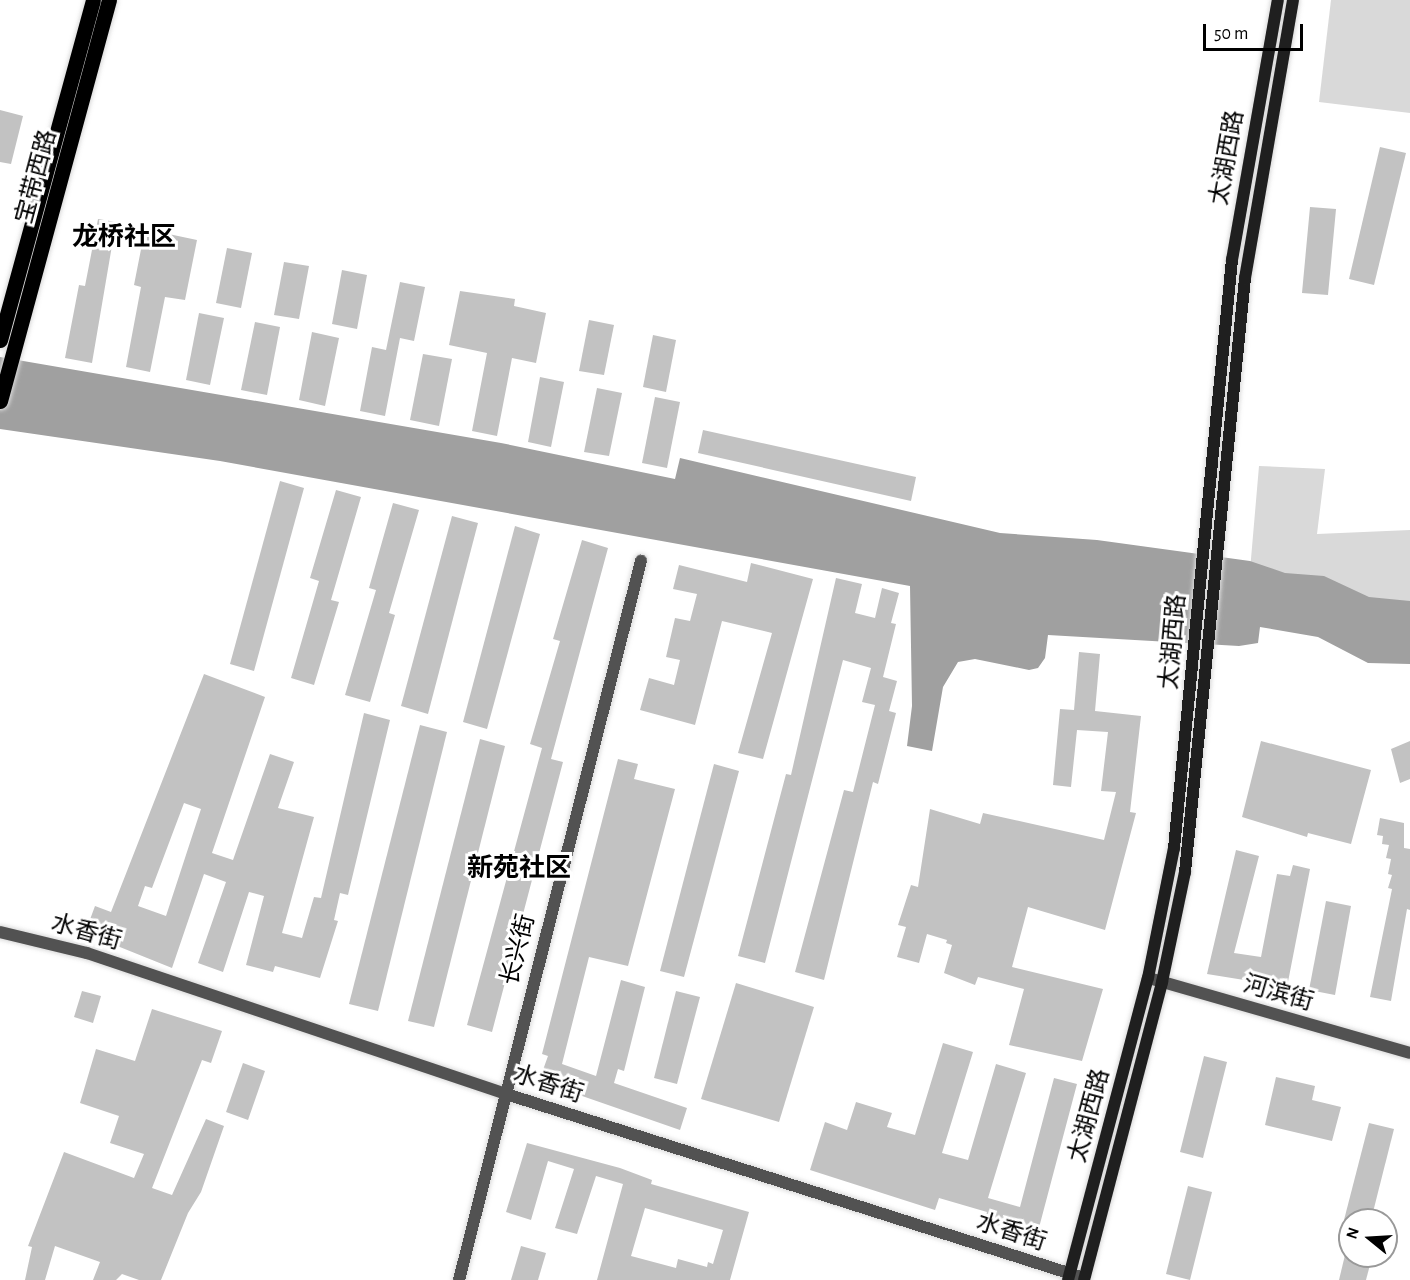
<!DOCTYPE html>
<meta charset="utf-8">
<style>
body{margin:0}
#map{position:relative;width:1410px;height:1280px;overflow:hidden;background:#fff;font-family:"Alegreya Sans","Noto Sans SC",sans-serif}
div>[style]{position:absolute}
.green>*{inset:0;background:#d9d9d9}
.water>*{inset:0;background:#a0a0a0}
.building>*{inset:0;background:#c2c2c2}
.roads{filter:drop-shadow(0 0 2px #dbdbdb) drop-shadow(0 0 2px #dbdbdb)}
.tertiary>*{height:12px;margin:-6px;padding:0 6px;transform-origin:6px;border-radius:6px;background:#525252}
.secondary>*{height:12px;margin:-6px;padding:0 6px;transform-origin:6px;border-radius:6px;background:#1f1f1f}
.primary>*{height:15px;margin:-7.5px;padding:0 7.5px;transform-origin:7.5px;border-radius:7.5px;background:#000}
span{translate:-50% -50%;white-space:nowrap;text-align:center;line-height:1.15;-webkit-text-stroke:6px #fff;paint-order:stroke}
.street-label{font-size:24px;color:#000}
.neighbourhood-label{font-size:26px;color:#000;font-weight:700}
.north{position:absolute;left:1338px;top:1208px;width:60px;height:60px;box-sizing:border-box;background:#fff;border:2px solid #999;border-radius:50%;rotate:288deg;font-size:16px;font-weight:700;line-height:24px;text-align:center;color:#000}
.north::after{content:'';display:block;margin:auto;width:21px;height:27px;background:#000;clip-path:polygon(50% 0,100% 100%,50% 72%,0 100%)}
.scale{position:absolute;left:1203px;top:24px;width:100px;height:27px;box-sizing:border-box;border:3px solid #000;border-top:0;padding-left:8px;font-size:18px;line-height:21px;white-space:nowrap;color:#000;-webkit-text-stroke:4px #fff;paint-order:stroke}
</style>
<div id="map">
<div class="green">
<i style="clip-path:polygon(1331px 0,1410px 0,1410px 113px,1319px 102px)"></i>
<i style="clip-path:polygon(1259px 466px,1325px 469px,1317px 534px,1410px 530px,1410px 607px,1249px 582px)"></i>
</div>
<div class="water">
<i style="clip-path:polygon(0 357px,501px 443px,675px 479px,680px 458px,1000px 533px,1097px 540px,1250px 561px,1285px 573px,1324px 576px,1369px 597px,1410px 601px,1410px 664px,1368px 663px,1318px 637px,1260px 627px,1258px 643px,1239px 646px,1048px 635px,1045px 658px,1038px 668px,1029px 670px,975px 659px,958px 662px,943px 687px,932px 751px,907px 746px,912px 706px,910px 586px,220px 461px,0 429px)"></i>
</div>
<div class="building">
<i style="clip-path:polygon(0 110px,23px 116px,11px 164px,0 162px)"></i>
<i style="clip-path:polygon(1380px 147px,1406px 153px,1374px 285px,1349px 279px)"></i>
<i style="clip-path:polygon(1310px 207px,1336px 209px,1328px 295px,1302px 293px)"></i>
<i style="clip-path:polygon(98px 219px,116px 222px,92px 363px,65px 358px,79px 285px,85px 286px)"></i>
<i style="clip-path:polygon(145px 229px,197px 240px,185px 300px,165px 297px,150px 372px,126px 367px,141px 287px,134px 285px)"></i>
<i style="clip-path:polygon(227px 248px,252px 253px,241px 308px,216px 303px)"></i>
<i style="clip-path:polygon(284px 262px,309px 266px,299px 319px,274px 315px)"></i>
<i style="clip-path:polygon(342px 270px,367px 275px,357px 329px,332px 324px)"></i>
<i style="clip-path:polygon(400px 282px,425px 287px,414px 341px,400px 338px,385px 416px,360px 411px,372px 347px,386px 350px)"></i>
<i style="clip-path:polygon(460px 291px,515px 299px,514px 306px,546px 313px,536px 363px,512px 358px,497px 436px,472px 431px,487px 353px,449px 345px)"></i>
<i style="clip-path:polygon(199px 313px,224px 318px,210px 385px,186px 380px)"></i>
<i style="clip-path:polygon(589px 320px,614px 325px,604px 375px,579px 371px)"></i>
<i style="clip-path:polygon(255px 322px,280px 327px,267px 395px,241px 390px)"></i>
<i style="clip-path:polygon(312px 332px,339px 338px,325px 406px,299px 400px)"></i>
<i style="clip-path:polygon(653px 335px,676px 340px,666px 392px,643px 387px)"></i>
<i style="clip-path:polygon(423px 354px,452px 359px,439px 426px,410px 420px)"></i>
<i style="clip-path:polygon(540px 377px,564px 382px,551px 447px,528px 442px)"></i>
<i style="clip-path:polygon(597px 388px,622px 393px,609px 456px,584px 452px)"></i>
<i style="clip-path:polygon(655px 397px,680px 402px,667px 468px,642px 463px)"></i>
<i style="clip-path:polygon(703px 430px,916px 477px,911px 501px,698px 453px)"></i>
<i style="clip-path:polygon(280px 481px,304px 488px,254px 671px,230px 664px)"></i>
<i style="clip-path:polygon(336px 490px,361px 497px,331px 600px,339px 602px,314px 685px,291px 678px,319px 581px,310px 578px)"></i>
<i style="clip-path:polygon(393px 503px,419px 510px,389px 613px,395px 615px,370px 702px,345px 695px,376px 590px,369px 588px)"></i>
<i style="clip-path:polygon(452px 516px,478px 523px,428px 714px,401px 706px)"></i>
<i style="clip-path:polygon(515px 526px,540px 534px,487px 729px,463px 722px)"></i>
<i style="clip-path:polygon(582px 540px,608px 548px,551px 759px,563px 762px,492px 1032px,467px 1025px,542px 748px,530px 744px,560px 641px,553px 639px)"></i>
<i style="clip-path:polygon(751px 563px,813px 579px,763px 759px,738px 753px,772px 633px,722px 621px,695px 725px,640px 710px,649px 678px,674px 685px,680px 660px,666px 657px,675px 618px,690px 621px,697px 594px,673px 589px,679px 565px,747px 582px)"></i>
<i style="clip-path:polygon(836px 578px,862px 584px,855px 613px,875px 618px,882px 588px,899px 593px,891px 623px,896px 624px,883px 677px,897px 681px,889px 711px,896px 713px,878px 784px,873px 782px,824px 980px,795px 972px,844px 790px,853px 792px,875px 705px,862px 702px,871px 668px,843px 660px,765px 963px,738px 956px,786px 774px,791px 775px)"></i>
<i style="clip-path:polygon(1079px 652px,1100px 654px,1095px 711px,1141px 716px,1130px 812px,1136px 813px,1105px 930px,1028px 907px,1012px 967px,1103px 989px,1082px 1061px,1009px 1045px,1024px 989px,978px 977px,975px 985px,944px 973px,952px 945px,946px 943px,947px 940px,927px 934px,919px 963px,897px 957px,906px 927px,898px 925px,911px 885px,918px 887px,930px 809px,980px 824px,983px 813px,1104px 840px,1116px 792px,1101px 791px,1108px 732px,1077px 730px,1071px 787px,1053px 785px,1060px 709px,1074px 710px)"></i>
<i style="clip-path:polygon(evenodd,204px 674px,265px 697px,212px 853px,233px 860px,270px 754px,294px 762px,278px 808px,314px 817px,282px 933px,302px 938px,314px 897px,321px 898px,364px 713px,390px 720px,348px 895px,340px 893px,334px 920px,338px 921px,320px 978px,275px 966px,273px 972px,246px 965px,264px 896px,249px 892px,223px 972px,198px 963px,226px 882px,204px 874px,172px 968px,85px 933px,95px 906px,111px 912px,204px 674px,184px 803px,201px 809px,166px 916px,138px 906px,145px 886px,152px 888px,184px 803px)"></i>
<i style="clip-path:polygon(420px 725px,447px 732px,378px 1011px,349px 1004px)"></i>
<i style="clip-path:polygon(480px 739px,505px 746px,434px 1027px,408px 1021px)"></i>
<i style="clip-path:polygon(1261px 741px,1371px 770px,1351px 844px,1308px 833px,1307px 837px,1242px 817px)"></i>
<i style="clip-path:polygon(1410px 741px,1410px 779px,1400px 783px,1391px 749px)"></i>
<i style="clip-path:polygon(618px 759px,638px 764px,634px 779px,675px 789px,628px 966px,589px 957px,562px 1064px,596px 1076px,621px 980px,645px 987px,624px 1071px,618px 1069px,614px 1083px,687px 1108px,680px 1130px,539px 1081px,548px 1056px,542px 1054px)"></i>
<i style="clip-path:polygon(714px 764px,739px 771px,684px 977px,660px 971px)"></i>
<i style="clip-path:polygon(1380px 818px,1404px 823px,1404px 848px,1410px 849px,1410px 910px,1407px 909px,1391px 1001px,1370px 997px,1392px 889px,1388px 888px,1392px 875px,1388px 874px,1391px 859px,1386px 858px,1389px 845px,1382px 844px,1383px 836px,1377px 835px)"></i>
<i style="clip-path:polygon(1236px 850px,1259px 856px,1234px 953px,1261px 957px,1277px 874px,1290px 876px,1293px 865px,1310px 869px,1287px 987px,1207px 974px)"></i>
<i style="clip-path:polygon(1326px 901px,1351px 906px,1335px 995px,1309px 990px)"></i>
<i style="clip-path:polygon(736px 983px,814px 1007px,779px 1122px,701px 1099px)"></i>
<i style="clip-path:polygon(82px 991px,101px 996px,93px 1023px,74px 1017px)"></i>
<i style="clip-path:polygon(676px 991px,700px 997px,677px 1084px,654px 1078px)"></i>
<i style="clip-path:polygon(152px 1009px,222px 1031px,211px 1063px,202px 1060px,152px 1188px,172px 1195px,206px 1119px,224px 1126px,201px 1192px,188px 1213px,161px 1280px,139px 1280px,122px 1274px,116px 1280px,93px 1280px,100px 1262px,55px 1246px,45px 1280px,25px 1280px,32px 1247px,28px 1246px,64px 1152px,134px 1178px,144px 1154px,110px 1143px,119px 1116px,80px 1103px,96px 1049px,135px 1061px)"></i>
<i style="clip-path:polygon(943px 1043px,973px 1052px,942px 1153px,968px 1160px,996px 1064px,1026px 1073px,988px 1198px,1020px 1207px,1054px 1078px,1077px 1084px,1036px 1239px,992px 1227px,984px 1221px,987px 1212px,939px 1198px,935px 1210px,810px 1170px,825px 1122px,847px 1130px,856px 1102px,892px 1113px,887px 1127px,915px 1135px)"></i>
<i style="clip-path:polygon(1204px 1056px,1227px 1062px,1203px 1158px,1180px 1152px)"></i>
<i style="clip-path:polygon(243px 1063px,265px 1071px,248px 1120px,226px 1112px)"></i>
<i style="clip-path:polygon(1276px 1077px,1315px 1086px,1312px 1100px,1341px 1107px,1332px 1141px,1265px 1125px)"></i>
<i style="clip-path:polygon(1369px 1123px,1394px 1129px,1371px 1220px,1344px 1220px)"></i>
<i style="clip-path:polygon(evenodd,527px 1143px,620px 1168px,652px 1180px,651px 1184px,749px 1212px,730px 1280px,597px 1280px,623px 1184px,596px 1176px,577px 1234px,555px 1228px,574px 1169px,548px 1161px,531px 1220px,506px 1212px,527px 1143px,645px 1208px,723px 1230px,713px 1264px,708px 1262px,707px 1267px,678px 1259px,676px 1268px,631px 1256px,645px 1208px)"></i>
<i style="clip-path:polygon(1188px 1186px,1212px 1192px,1190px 1280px,1166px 1274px)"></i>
<i style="clip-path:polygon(521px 1246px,546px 1253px,538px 1280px,511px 1280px)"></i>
<i style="clip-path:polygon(1345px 1255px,1371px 1261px,1366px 1280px,1339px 1280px)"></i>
</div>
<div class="roads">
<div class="tertiary">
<i style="left:0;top:932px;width:89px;rotate:13.6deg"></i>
<i style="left:87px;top:953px;width:439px;rotate:18.6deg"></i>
<i style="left:503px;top:1093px;width:610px;rotate:17.66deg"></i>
<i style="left:1152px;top:979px;width:268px;rotate:16deg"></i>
<i style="left:459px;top:1280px;width:742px;rotate:-75.8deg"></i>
</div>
<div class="secondary">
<i style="left:1068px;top:1280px;width:312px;rotate:-75.2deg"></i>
<i style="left:1148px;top:978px;width:133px;rotate:-78.7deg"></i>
<i style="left:1174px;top:848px;width:591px;rotate:-84.37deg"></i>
<i style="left:1232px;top:260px;width:264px;rotate:-80deg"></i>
<i style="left:1084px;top:1280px;width:308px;rotate:-75.3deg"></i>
<i style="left:1162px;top:982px;width:112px;rotate:-78.2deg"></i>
<i style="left:1185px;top:872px;width:597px;rotate:-84.23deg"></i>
<i style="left:1245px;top:278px;width:282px;rotate:-80.2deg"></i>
</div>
<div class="primary">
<i style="left:0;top:340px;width:352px;rotate:-74.7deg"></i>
<i style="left:0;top:401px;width:416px;rotate:-74.8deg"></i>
</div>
</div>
<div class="street-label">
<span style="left:1228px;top:158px;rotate:-80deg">太湖西路</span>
<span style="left:37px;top:177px;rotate:-75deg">宝带西路</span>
<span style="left:1174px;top:642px;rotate:-85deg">太湖西路</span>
<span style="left:86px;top:933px;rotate:16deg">水香街</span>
<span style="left:519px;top:950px;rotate:-76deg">长兴街</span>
<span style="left:1278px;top:994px;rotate:16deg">河滨街</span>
<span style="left:548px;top:1085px;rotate:18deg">水香街</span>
<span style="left:1090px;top:1116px;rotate:-75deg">太湖西路</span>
<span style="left:1011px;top:1233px;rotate:18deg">水香街</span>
</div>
<div class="neighbourhood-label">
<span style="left:124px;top:238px">龙桥社区</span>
<span style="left:519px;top:869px">新苑社区</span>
</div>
<div class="north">N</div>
<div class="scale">50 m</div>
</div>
